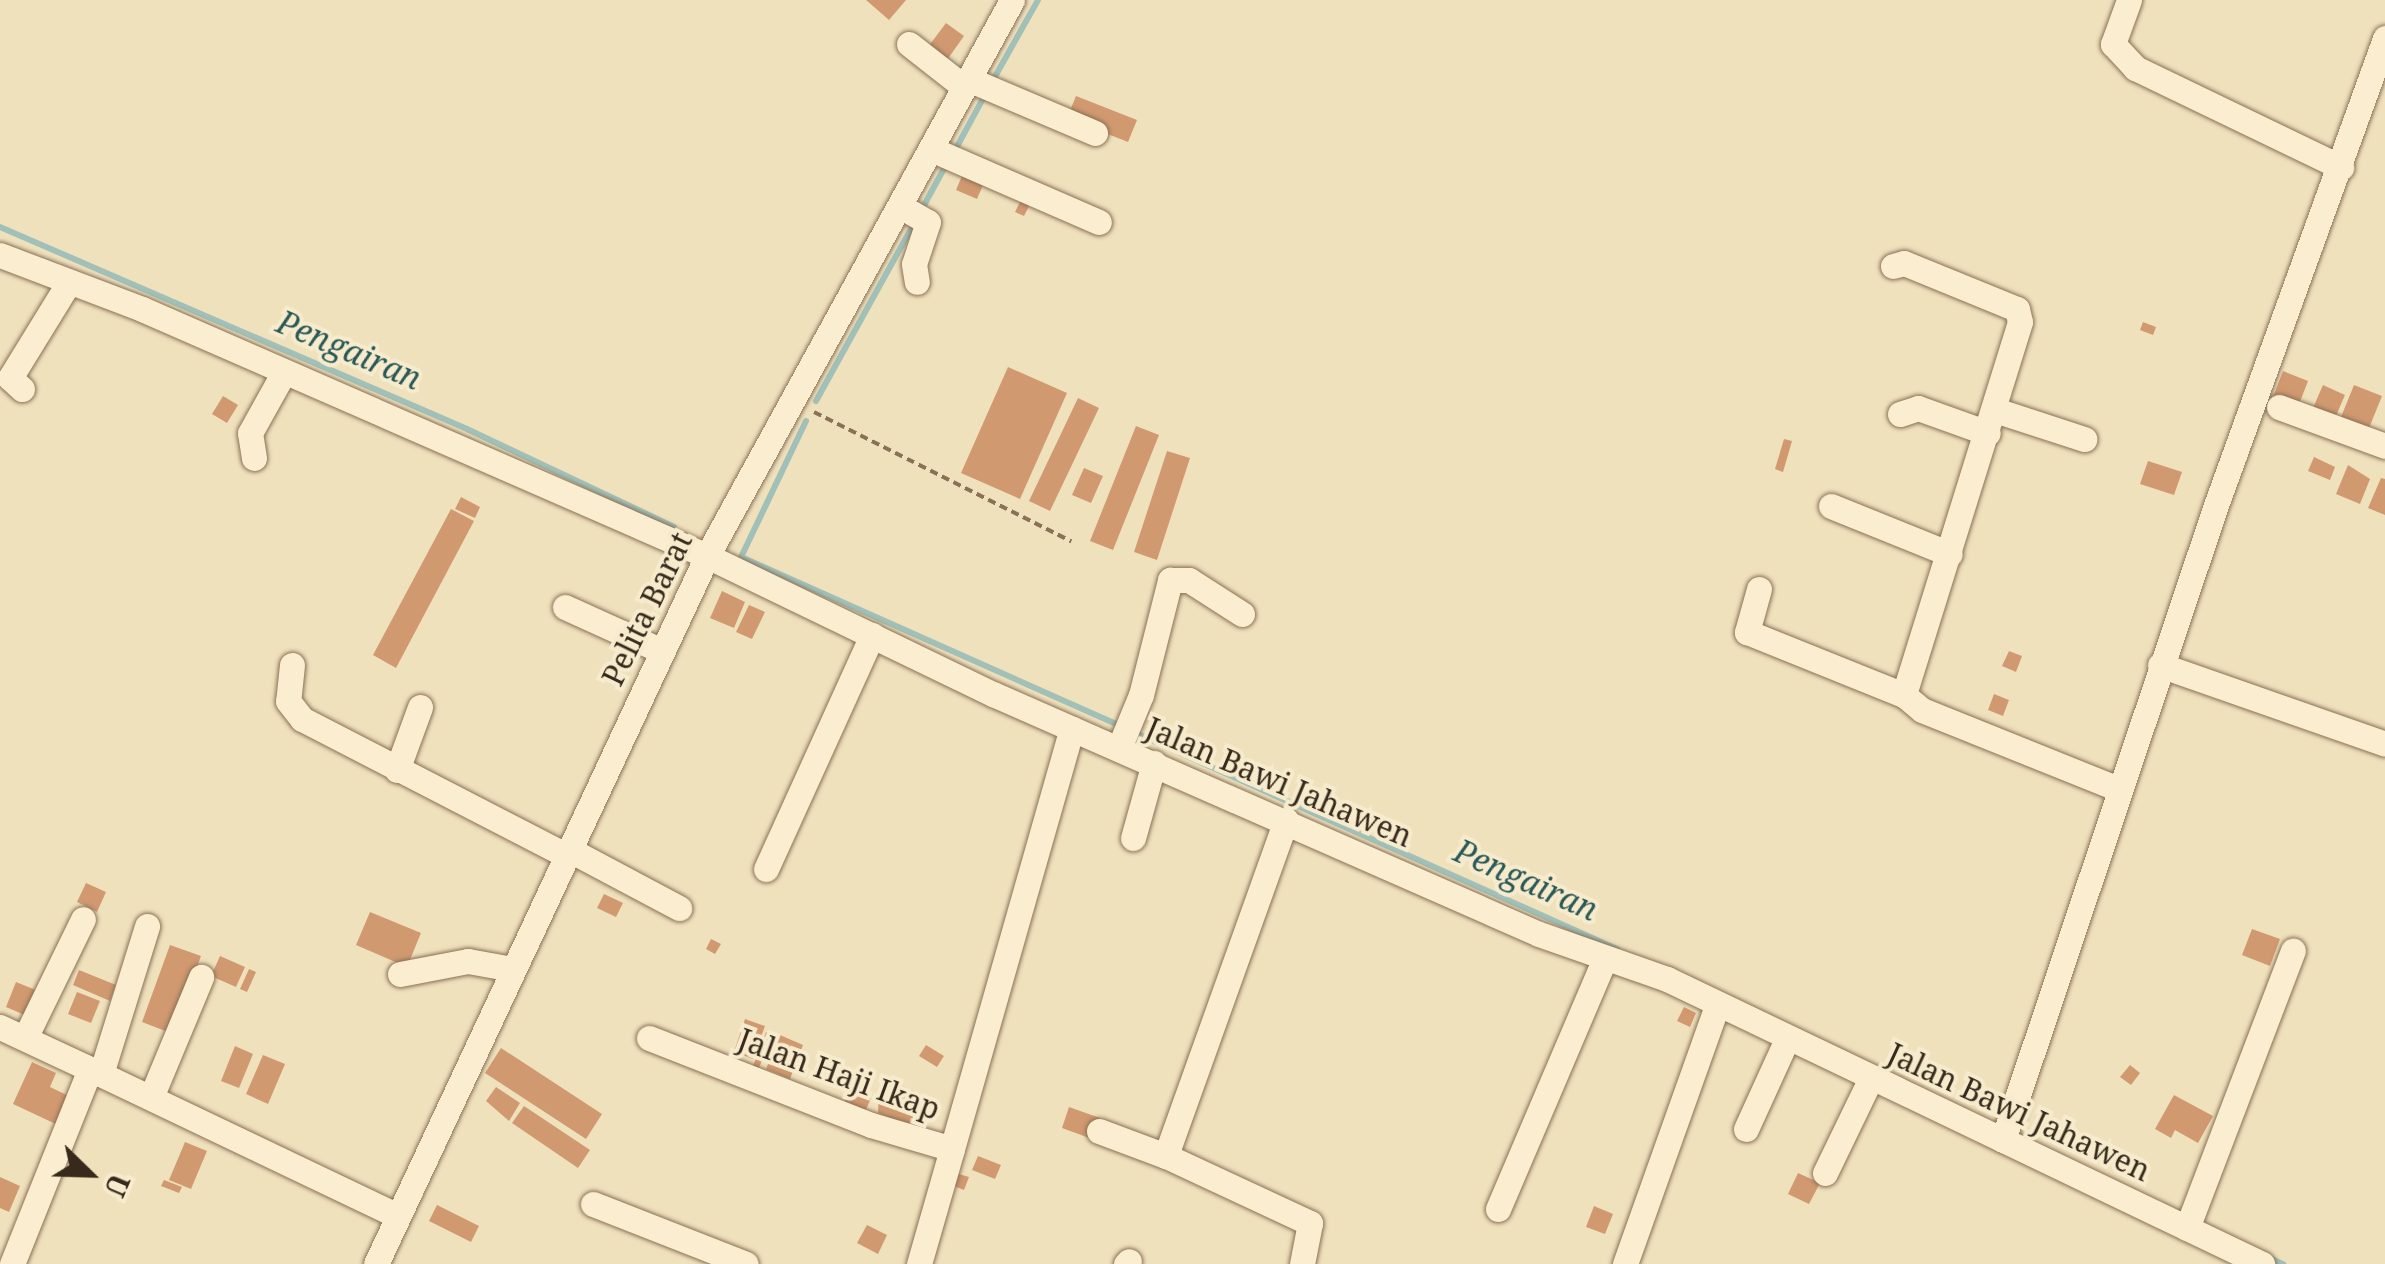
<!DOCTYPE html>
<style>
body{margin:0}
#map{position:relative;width:2385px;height:1264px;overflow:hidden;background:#f0e1bd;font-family:"Noto Serif",serif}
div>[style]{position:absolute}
.stream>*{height:6px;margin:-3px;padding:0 3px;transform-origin:3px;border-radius:3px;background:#a1c1b8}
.building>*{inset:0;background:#d19970}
.path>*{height:4px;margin-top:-2px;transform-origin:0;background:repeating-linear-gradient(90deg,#897155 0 8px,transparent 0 13px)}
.roads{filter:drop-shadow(0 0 2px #897155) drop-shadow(0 0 2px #897155)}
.minor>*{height:25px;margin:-12.5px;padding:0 12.5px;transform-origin:12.5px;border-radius:12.5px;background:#fbeed0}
span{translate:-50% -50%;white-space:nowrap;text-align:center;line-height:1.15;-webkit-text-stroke:8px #f7ebcd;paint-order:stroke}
.street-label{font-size:30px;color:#37291b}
.water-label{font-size:32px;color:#295855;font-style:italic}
.north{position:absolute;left:40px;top:1124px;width:100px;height:100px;-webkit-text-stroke:8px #f7ebcd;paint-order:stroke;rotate:113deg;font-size:28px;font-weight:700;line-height:40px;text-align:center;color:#37291b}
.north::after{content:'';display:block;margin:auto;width:35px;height:45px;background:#37291b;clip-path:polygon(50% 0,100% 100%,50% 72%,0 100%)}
</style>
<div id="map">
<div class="stream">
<i style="left:992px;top:82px;width:94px;rotate:-60.7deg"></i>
<i style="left:954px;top:152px;width:67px;rotate:-61.5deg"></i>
<i style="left:922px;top:209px;width:52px;rotate:-61.5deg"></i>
<i style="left:0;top:227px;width:509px;rotate:23.39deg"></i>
<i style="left:467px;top:429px;width:229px;rotate:25.3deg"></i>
<i style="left:816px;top:401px;width:207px;rotate:-61.1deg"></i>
<i style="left:806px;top:421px;width:151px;rotate:115.5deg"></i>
<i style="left:741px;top:557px;width:415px;rotate:24deg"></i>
<i style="left:1131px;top:731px;width:533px;rotate:24.16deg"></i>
<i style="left:2265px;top:1256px;width:20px;rotate:24deg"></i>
</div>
<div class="building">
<i style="clip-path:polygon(866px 0,906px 0,889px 20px)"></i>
<i style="clip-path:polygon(946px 23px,964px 36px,947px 60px,928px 47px)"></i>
<i style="clip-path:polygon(1076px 96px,1137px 120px,1128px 142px,1067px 118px)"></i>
<i style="clip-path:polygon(965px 169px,986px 178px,977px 199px,956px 190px)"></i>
<i style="clip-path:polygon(1025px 192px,1034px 196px,1024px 216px,1015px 212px)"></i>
<i style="clip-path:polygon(2143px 322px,2156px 327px,2153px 335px,2140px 330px)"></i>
<i style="clip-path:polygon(1008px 367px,1067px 393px,1020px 499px,961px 473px)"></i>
<i style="clip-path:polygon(2283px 371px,2308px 381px,2298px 407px,2273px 397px)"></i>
<i style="clip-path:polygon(2323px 385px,2345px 395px,2335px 418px,2313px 408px)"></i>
<i style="clip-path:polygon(2354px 385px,2382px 396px,2367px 433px,2339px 422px)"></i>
<i style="clip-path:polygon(223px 396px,238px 405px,227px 423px,212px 414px)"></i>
<i style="clip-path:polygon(1078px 398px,1099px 408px,1050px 511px,1029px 501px)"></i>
<i style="clip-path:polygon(1136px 426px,1159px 435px,1113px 550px,1090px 541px)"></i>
<i style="clip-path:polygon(1784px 439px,1792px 441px,1783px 472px,1775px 469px)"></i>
<i style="clip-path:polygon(1167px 451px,1190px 458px,1157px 560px,1134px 552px)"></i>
<i style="clip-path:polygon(2314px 457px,2335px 467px,2330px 480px,2308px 471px)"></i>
<i style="clip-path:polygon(2148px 461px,2182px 472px,2174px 495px,2140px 484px)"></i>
<i style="clip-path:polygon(2348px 465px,2370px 479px,2360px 504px,2336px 494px)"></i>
<i style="clip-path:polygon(1084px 468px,1103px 476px,1091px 503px,1072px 495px)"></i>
<i style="clip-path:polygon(2381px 478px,2385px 479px,2385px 515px,2368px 508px)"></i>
<i style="clip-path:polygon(461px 497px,480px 507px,475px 518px,455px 509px)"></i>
<i style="clip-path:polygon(451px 509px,474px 521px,396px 668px,373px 655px)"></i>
<i style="clip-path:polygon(722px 591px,745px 602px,734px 628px,710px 618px)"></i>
<i style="clip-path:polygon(749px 605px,765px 612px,752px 639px,736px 632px)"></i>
<i style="clip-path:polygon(2009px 651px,2022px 656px,2016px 672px,2002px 666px)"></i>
<i style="clip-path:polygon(1994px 694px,2009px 700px,2003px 716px,1988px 710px)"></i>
<i style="clip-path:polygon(86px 883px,106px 892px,97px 912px,77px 902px)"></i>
<i style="clip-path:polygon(604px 894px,623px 903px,616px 917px,597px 908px)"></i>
<i style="clip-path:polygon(370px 912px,421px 933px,407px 967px,356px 945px)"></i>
<i style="clip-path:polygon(2252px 929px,2280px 939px,2270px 966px,2242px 955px)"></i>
<i style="clip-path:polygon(711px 939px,721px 944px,715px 954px,706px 949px)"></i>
<i style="clip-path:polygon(170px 945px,201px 956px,173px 1034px,142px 1022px)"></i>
<i style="clip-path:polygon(220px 956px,245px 967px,236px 987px,211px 976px)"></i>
<i style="clip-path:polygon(249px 969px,256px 972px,247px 992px,240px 989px)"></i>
<i style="clip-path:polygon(79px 970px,116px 985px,110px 1001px,73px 985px)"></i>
<i style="clip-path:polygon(16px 982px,38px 991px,27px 1016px,6px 1007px)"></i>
<i style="clip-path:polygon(77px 992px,100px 1001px,91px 1023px,68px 1014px)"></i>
<i style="clip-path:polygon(1684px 1007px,1696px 1013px,1690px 1027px,1677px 1021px)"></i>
<i style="clip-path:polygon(745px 1019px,765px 1026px,753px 1059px,734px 1052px)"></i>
<i style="clip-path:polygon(766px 1032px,772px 1034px,759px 1068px,753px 1066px)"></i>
<i style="clip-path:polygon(780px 1035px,803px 1045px,790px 1079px,766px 1069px)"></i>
<i style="clip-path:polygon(926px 1045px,944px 1056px,937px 1067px,919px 1056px)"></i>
<i style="clip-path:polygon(235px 1046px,253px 1054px,239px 1088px,221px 1081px)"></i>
<i style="clip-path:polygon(501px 1048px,602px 1114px,586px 1139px,485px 1073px)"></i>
<i style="clip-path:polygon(263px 1055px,285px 1064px,268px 1104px,246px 1094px)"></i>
<i style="clip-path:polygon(32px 1062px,56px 1073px,50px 1087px,73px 1098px,60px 1126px,13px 1104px)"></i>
<i style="clip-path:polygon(2130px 1065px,2140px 1073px,2131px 1085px,2120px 1077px)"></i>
<i style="clip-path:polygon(902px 1086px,935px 1100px,926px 1124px,911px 1118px,908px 1125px,878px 1113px,879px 1091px,896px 1102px)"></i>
<i style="clip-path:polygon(496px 1087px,520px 1103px,509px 1121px,486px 1101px)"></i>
<i style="clip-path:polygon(850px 1089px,871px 1098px,862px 1119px,841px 1110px)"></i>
<i style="clip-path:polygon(2174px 1095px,2213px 1116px,2198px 1143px,2175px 1130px,2171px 1138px,2155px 1129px)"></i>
<i style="clip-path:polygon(524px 1106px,590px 1150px,578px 1168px,512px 1123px)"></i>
<i style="clip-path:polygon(1069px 1107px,1100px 1118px,1092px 1139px,1062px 1128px)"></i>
<i style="clip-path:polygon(185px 1142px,207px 1151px,191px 1189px,169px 1180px)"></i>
<i style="clip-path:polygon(978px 1156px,1001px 1165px,995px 1179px,972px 1170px)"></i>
<i style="clip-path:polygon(952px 1172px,969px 1177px,964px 1190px,949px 1184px)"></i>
<i style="clip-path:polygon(1798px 1173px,1820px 1183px,1809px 1204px,1788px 1194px)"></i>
<i style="clip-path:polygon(0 1177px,20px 1186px,9px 1212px,0 1208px)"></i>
<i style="clip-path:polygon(164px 1180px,182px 1187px,179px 1193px,161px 1186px)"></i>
<i style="clip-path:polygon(437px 1205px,479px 1226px,471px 1242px,429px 1221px)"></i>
<i style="clip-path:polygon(1594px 1206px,1613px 1214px,1605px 1234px,1586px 1227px)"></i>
<i style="clip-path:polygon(867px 1225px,887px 1235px,878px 1254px,857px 1243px)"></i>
</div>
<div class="path">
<i style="left:814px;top:412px;width:288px;rotate:26.7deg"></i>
</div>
<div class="roads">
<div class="minor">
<i style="left:2129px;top:0;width:47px;rotate:110deg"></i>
<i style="left:2113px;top:44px;width:33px;rotate:47deg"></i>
<i style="left:2135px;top:68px;width:229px;rotate:25.7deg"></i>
<i style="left:909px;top:44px;width:70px;rotate:38deg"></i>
<i style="left:968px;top:79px;width:138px;rotate:23deg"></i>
<i style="left:931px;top:149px;width:183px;rotate:23.5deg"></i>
<i style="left:900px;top:206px;width:32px;rotate:30deg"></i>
<i style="left:928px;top:222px;width:44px;rotate:108.4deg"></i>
<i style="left:914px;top:264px;width:18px;rotate:81deg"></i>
<i style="left:0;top:255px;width:152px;rotate:20.8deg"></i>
<i style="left:142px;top:309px;width:617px;rotate:23.61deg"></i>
<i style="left:707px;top:556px;width:318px;rotate:25.8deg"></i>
<i style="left:993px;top:694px;width:596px;rotate:23.73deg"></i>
<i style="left:1539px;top:934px;width:136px;rotate:19.4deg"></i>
<i style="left:1667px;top:979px;width:660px;rotate:25.59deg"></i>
<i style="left:1893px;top:266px;width:11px;rotate:-15deg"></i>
<i style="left:1904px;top:263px;width:122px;rotate:22.2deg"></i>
<i style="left:2017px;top:309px;width:13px;rotate:77deg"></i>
<i style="left:2020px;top:322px;width:391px;rotate:107.3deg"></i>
<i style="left:1904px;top:695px;width:23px;rotate:40deg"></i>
<i style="left:1922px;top:710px;width:212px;rotate:21.9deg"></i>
<i style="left:22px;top:389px;width:16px;rotate:-137deg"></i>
<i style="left:10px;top:378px;width:113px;rotate:-58.4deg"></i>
<i style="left:2279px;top:407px;width:113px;rotate:20.2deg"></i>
<i style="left:1995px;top:410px;width:94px;rotate:18deg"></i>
<i style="left:1900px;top:414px;width:19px;rotate:-18deg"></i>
<i style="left:1918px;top:408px;width:74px;rotate:19.7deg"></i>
<i style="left:254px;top:458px;width:25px;rotate:-99deg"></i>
<i style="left:250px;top:433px;width:70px;rotate:-60.9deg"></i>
<i style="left:1831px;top:506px;width:128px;rotate:22deg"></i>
<i style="left:1759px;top:589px;width:45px;rotate:105.6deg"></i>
<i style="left:1747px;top:632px;width:169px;rotate:21.9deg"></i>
<i style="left:565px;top:607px;width:107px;rotate:24.4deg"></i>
<i style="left:292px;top:665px;width:36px;rotate:96deg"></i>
<i style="left:288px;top:701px;width:23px;rotate:52deg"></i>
<i style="left:302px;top:719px;width:296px;rotate:27.3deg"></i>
<i style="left:2160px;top:665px;width:238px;rotate:19.3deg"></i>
<i style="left:1119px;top:748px;width:57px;rotate:-67.5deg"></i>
<i style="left:1141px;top:695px;width:119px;rotate:-75.8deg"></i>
<i style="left:1170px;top:580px;width:19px"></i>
<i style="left:1189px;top:580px;width:63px;rotate:32.7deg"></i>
<i style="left:397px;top:770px;width:67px;rotate:-69.9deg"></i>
<i style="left:1286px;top:820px;width:357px;rotate:109.7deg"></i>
<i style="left:1166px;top:1156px;width:159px;rotate:25deg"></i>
<i style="left:1310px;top:1223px;width:42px;rotate:101deg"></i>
<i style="left:1133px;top:838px;width:78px;rotate:-74.4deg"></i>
<i style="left:568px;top:849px;width:126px;rotate:28deg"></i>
<i style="left:766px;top:869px;width:257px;rotate:-65.6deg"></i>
<i style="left:400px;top:974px;width:69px;rotate:-10.8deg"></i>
<i style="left:468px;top:961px;width:45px;rotate:10.3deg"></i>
<i style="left:0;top:1027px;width:99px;rotate:25deg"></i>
<i style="left:25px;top:1038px;width:132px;rotate:-64deg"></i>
<i style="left:649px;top:1038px;width:238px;rotate:21.4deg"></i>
<i style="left:871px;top:1125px;width:84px;rotate:16.5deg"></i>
<i style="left:952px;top:1149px;width:120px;rotate:106deg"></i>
<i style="left:101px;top:1074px;width:155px;rotate:-72.7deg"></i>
<i style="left:152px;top:1095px;width:128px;rotate:-67.4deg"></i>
<i style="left:1746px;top:1129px;width:99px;rotate:-65.5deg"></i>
<i style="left:1099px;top:1131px;width:72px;rotate:20.5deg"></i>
<i style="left:2003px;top:1140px;width:667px;rotate:-71.46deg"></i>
<i style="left:2215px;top:508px;width:500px;rotate:-70.1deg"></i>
<i style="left:952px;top:1149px;width:437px;rotate:-74.1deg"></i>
<i style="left:1825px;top:1173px;width:106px;rotate:-64.2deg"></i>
<i style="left:593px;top:1204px;width:164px;rotate:21.4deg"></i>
<i style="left:1498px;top:1209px;width:270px;rotate:-66.9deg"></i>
<i style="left:2187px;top:1228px;width:297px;rotate:-69.1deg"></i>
<i style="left:12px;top:1264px;width:210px;rotate:-68.2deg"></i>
<i style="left:90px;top:1069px;width:339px;rotate:25.5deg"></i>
<i style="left:376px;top:1264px;width:782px;rotate:-64.94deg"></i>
<i style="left:707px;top:556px;width:634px;rotate:-61.25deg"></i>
<i style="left:1126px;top:1264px;width:4px;rotate:-45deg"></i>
<i style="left:1625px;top:1264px;width:274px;rotate:-70.4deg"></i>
</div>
</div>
<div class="street-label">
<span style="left:647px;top:609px;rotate:-64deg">Pelita Barat</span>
<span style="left:1279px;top:782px;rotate:23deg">Jalan Bawi Jahawen</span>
<span style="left:839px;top:1074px;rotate:20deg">Jalan Haji Ikap</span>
<span style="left:2019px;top:1112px;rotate:25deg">Jalan Bawi Jahawen</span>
</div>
<div class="water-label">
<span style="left:349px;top:350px;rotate:23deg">Pengairan</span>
<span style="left:1526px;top:880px;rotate:24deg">Pengairan</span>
</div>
<div class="north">U</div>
</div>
